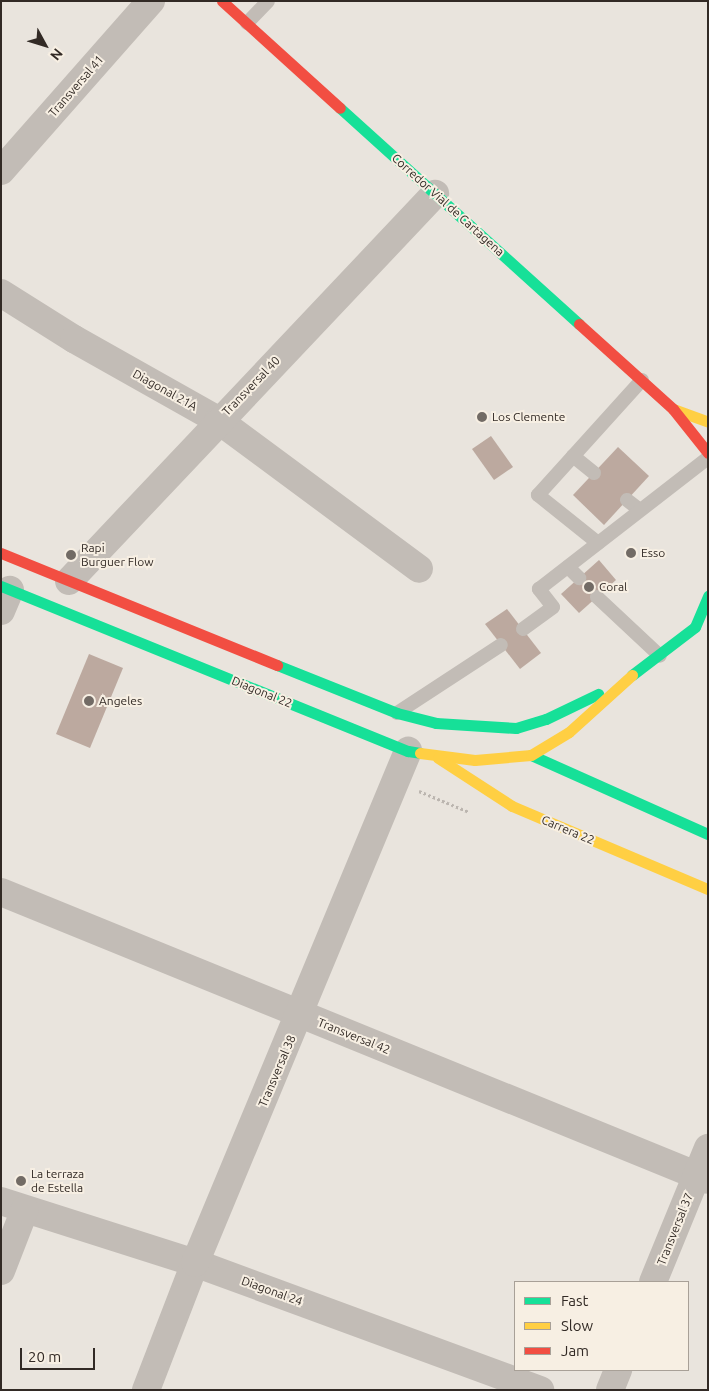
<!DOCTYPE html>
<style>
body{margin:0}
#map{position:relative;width:709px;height:1391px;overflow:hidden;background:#e9e4dd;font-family:Ubuntu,sans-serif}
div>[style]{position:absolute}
.building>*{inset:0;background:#bca99f}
.path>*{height:3px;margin-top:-1.5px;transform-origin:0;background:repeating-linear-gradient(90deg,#bbb5af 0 2.5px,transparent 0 5px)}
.lane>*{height:14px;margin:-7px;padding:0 7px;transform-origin:7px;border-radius:7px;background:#c2bcb6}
.street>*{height:28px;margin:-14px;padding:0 14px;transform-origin:14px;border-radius:14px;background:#c2bcb6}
.fast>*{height:11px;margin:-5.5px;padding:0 5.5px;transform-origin:5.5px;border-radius:5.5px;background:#16e098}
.slow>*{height:11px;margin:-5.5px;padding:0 5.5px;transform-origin:5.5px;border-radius:5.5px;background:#ffcf43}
.jam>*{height:11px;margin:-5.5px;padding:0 5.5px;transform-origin:5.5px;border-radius:5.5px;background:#f24e42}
.dots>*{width:14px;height:14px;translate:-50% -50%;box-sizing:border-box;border:2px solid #f7efe3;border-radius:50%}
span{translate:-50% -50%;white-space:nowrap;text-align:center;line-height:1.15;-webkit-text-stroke:4px #f7efe3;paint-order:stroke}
.street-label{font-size:12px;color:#322a25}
.poi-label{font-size:12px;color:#322a25}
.left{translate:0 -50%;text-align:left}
.frame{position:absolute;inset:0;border:2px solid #322a25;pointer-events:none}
.legend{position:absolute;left:514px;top:1281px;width:175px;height:90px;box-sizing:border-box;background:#f7efe3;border:1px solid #a8a097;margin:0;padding:6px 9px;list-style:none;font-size:15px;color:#322a25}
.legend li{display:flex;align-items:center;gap:10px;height:25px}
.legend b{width:25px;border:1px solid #a8a097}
.north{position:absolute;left:20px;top:20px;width:50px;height:50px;-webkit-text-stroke:4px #f7efe3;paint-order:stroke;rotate:129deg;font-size:14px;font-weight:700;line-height:20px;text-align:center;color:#322a25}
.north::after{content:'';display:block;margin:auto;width:18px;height:22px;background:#322a25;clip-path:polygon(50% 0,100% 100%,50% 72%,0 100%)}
.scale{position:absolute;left:20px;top:1348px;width:75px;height:22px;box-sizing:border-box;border:2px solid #322a25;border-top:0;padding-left:6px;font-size:15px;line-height:18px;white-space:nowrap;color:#322a25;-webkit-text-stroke:4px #f7efe3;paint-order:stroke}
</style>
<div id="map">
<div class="building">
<i style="clip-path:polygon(491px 436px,513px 467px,494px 480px,472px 449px)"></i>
<i style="clip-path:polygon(618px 447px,649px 476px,604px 525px,573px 495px)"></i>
<i style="clip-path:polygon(599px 560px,616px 580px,579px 613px,561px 594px)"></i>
<i style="clip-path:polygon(507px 609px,541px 653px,520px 669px,485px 624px)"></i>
<i style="clip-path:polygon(89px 654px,123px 668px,90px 748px,56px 734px)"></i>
</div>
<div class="path">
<i style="left:419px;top:791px;width:54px;rotate:22.8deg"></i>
</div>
<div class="lane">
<i style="left:247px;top:23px;width:30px;rotate:-46deg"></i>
<i style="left:573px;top:456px;width:27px;rotate:39deg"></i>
<i style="left:627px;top:500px;width:16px;rotate:38deg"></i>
<i style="left:598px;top:543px;width:77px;rotate:-141.3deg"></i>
<i style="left:538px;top:495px;width:155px;rotate:-47.9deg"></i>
<i style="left:568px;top:567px;width:16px;rotate:45deg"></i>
<i style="left:597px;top:597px;width:86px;rotate:43.1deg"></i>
<i style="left:523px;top:629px;width:37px;rotate:-36deg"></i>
<i style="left:553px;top:607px;width:23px;rotate:-128deg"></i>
<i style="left:539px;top:589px;width:214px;rotate:-37.8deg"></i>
<i style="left:397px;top:713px;width:124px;rotate:-33.2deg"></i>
</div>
<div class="street">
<i style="left:1px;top:171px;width:227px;rotate:-48.6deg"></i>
<i style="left:1px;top:293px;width:86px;rotate:32.2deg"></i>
<i style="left:74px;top:339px;width:165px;rotate:29.4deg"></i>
<i style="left:218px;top:420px;width:250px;rotate:36.5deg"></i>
<i style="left:69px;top:581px;width:533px;rotate:-46.6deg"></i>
<i style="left:1px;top:611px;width:23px;rotate:-67deg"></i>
<i style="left:1px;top:892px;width:763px;rotate:22.16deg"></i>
<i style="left:1px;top:1201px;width:204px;rotate:17.7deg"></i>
<i style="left:195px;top:1263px;width:368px;rotate:20.2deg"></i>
<i style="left:1px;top:1271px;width:66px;rotate:-68.8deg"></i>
<i style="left:653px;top:1282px;width:145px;rotate:-67.7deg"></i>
<i style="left:146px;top:1390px;width:136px;rotate:-68.9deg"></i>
<i style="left:195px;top:1263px;width:555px;rotate:-67.41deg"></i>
<i style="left:610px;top:1390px;width:22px;rotate:-68deg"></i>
</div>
<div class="fast">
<i style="left:340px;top:108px;width:322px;rotate:42.1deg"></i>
<i style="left:1px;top:586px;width:439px;rotate:22.1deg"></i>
<i style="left:408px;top:751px;width:12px;rotate:9deg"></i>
<i style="left:277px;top:665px;width:129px;rotate:21.8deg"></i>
<i style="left:397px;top:713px;width:40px;rotate:14.4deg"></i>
<i style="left:436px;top:723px;width:80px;rotate:3.6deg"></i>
<i style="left:516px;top:728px;width:31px;rotate:-17deg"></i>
<i style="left:546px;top:719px;width:58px;rotate:-25.7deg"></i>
<i style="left:632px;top:675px;width:79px;rotate:-37.3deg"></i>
<i style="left:695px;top:627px;width:34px;rotate:-67deg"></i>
<i style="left:531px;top:755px;width:194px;rotate:24.1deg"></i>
</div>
<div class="slow">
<i style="left:673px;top:409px;width:37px;rotate:20deg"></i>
<i style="left:420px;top:753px;width:55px;rotate:7.3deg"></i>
<i style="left:475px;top:760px;width:56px;rotate:-5.1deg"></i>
<i style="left:531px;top:755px;width:44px;rotate:-31.2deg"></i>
<i style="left:569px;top:732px;width:85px;rotate:-42.1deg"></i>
<i style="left:438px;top:758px;width:88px;rotate:33deg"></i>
<i style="left:512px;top:806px;width:213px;rotate:23deg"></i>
</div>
<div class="jam">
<i style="left:222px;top:1px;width:159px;rotate:42.2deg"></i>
<i style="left:579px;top:324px;width:127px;rotate:42.1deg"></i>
<i style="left:673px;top:409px;width:56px;rotate:51.5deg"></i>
<i style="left:1px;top:553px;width:298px;rotate:22.1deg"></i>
</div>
<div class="dots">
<i style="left:482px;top:417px;background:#726b65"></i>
<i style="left:631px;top:553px;background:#726b65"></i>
<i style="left:71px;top:555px;background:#726b65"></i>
<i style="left:589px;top:587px;background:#726b65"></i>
<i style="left:89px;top:701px;background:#726b65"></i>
<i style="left:21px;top:1181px;background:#726b65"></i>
</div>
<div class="street-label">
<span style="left:76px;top:86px;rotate:-49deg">Transversal 41</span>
<span style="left:448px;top:205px;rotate:42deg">Corredor Vial de Cartagena</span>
<span style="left:251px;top:386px;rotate:-46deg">Transversal 40</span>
<span style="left:165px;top:390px;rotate:29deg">Diagonal 21A</span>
<span style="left:262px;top:692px;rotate:22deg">Diagonal 22</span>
<span style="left:568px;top:830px;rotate:23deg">Carrera 22</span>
<span style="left:354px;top:1036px;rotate:22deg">Transversal 42</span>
<span style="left:277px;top:1071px;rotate:-67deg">Transversal 38</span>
<span style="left:675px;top:1229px;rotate:-68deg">Transversal 37</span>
<span style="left:272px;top:1291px;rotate:20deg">Diagonal 24</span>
</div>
<div class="poi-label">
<span class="left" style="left:492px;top:417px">Los Clemente</span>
<span class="left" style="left:81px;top:555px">Rapi<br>Burguer Flow</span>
<span class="left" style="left:641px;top:553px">Esso</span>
<span class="left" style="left:599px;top:587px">Coral</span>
<span class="left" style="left:99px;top:701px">Angeles</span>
<span class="left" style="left:31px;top:1181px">La terraza<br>de Estella</span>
</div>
<div class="frame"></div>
<ul class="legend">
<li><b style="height:6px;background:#16e098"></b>Fast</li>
<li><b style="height:6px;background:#ffcf43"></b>Slow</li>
<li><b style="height:6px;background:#f24e42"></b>Jam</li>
</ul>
<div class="north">N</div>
<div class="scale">20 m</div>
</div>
